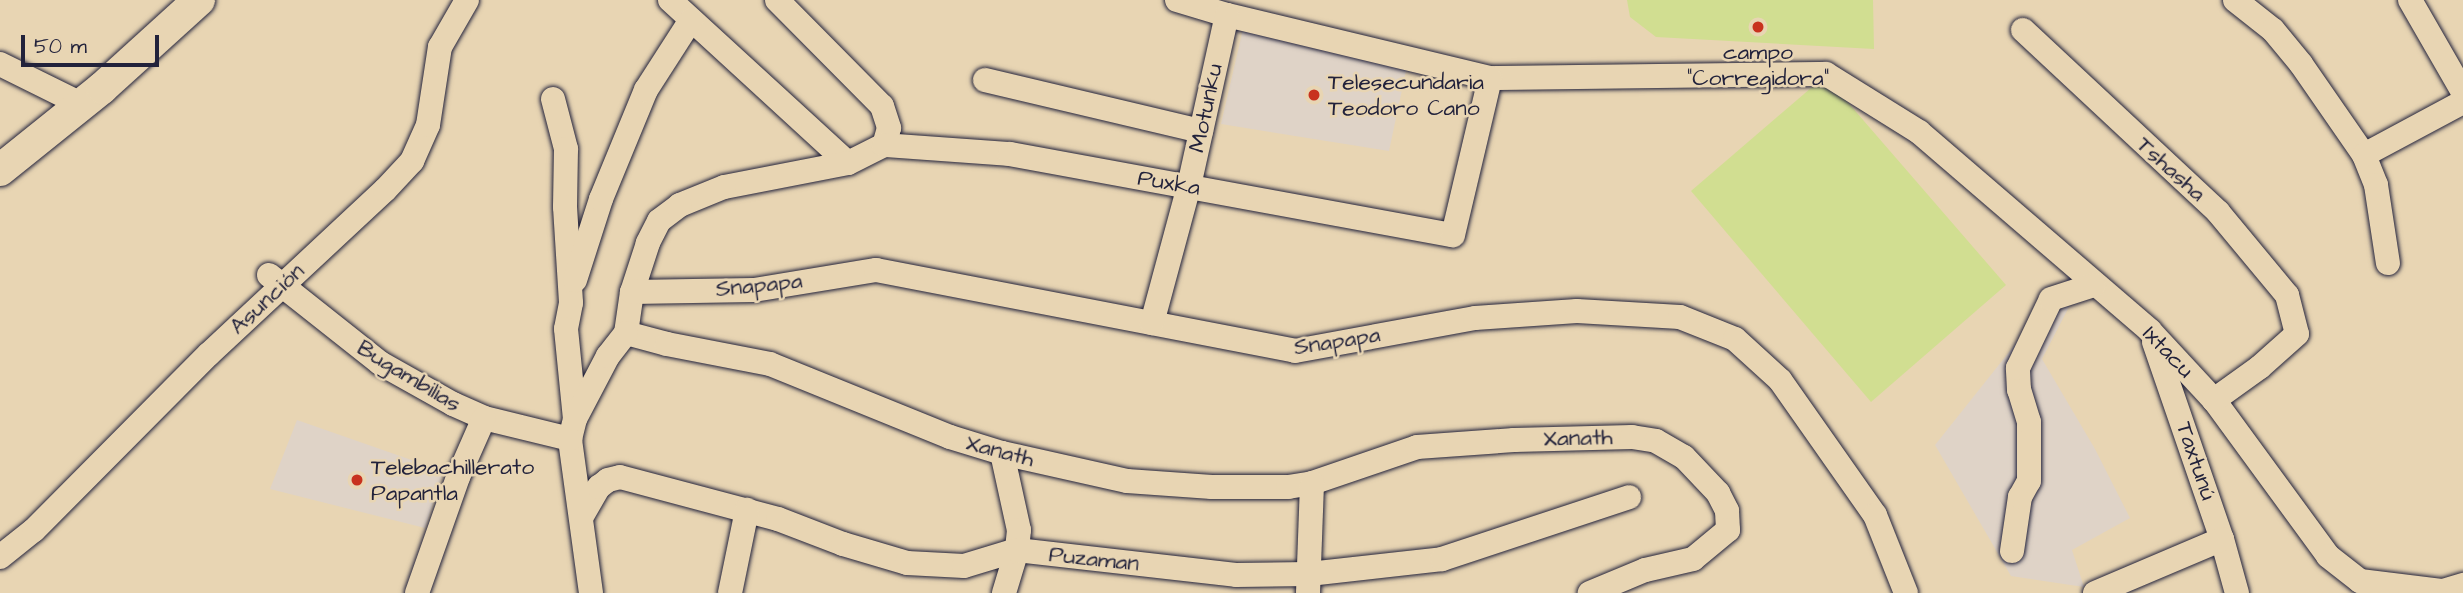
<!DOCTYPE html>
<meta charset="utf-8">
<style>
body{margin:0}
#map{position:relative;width:2463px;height:593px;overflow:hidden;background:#e8d5b3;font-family:"Architects Daughter",sans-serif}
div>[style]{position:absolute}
.built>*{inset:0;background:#dfd3c7}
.green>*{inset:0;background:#d1de91}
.roads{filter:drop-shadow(0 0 2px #22223b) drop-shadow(0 0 2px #22223b)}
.minor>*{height:24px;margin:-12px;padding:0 12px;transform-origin:12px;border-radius:12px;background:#e8d5b3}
.major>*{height:32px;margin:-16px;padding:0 16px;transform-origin:16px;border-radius:16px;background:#e8d5b3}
.dots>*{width:19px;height:19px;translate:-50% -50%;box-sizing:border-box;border:4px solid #e8d5b3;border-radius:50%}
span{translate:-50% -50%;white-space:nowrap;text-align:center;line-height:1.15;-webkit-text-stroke:5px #e8d5b3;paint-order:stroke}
.poi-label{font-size:23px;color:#22223b}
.left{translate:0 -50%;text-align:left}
.street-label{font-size:23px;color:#22223b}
.scale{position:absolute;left:21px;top:35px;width:138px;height:32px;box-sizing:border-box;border:4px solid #22223b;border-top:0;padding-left:9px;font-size:21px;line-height:24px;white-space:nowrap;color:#22223b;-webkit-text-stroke:5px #e8d5b3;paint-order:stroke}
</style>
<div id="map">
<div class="built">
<i style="clip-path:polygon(1243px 29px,1407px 66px,1389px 151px,1221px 124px)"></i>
<i style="clip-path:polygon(2076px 268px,2086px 274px,2042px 359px,2095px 449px,2130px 518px,2072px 550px,2084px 587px,2011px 576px,1935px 445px)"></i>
<i style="clip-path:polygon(297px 420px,443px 471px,425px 528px,270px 489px)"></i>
</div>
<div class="green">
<i style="clip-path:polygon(1627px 0,1873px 0,1874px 49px,1656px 37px,1630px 17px)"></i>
<i style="clip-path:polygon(1825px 76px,2006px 285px,1871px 402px,1691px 191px)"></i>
</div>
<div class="roads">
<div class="minor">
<i style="left:670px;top:0;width:241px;rotate:42.5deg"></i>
<i style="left:777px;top:0;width:149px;rotate:45.3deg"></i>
<i style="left:882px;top:106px;width:23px;rotate:72deg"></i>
<i style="left:889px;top:128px;width:18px;rotate:106deg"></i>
<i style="left:884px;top:145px;width:40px;rotate:153.4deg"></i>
<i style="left:848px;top:163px;width:126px;rotate:169deg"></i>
<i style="left:724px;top:187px;width:48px;rotate:157.8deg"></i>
<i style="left:680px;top:205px;width:26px;rotate:143deg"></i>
<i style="left:659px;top:221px;width:25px;rotate:117deg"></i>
<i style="left:648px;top:243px;width:52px;rotate:108.1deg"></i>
<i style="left:632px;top:292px;width:41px;rotate:98.3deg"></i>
<i style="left:626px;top:333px;width:42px;rotate:15deg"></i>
<i style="left:667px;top:344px;width:105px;rotate:11deg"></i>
<i style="left:770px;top:364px;width:194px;rotate:22.1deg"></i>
<i style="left:950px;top:437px;width:54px;rotate:17.1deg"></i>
<i style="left:1002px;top:453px;width:128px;rotate:12.6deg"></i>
<i style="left:1127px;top:481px;width:85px;rotate:4deg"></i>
<i style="left:1212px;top:487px;width:76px"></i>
<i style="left:1288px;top:487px;width:24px;rotate:-9deg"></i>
<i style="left:1312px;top:483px;width:111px;rotate:-18.9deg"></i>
<i style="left:1417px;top:447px;width:97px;rotate:-4.1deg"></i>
<i style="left:1514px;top:440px;width:118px;rotate:-1.5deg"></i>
<i style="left:1632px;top:437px;width:24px;rotate:9deg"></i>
<i style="left:1656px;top:441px;width:32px;rotate:30deg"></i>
<i style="left:1684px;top:457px;width:50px;rotate:46.6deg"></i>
<i style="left:1718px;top:493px;width:20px;rotate:63deg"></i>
<i style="left:1727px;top:511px;width:19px;rotate:87deg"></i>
<i style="left:1728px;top:530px;width:45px;rotate:140.4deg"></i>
<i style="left:1693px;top:559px;width:49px;rotate:167.1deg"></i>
<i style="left:1645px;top:570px;width:60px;rotate:157.3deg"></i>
<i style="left:1177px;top:0;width:52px;rotate:16.7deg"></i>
<i style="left:1227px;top:15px;width:270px;rotate:13.5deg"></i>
<i style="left:1490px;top:78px;width:336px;rotate:-0.7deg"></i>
<i style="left:1826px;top:74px;width:110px;rotate:31.9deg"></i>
<i style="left:1919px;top:132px;width:305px;rotate:40.7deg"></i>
<i style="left:2150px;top:331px;width:94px;rotate:47.2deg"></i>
<i style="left:2214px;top:400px;width:193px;rotate:53.8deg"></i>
<i style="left:2328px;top:556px;width:41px;rotate:38deg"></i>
<i style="left:2360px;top:581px;width:84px;rotate:6.9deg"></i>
<i style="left:2443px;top:591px;width:21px;rotate:-17deg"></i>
<i style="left:2235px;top:0;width:48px;rotate:38.3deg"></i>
<i style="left:2273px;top:30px;width:44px;rotate:50.5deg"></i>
<i style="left:2301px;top:64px;width:111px;rotate:55.3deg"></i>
<i style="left:2364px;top:155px;width:32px;rotate:68deg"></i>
<i style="left:2376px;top:185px;width:79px;rotate:81.3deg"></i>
<i style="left:2410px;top:0;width:106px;rotate:60.1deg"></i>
<i style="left:2023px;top:30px;width:267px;rotate:43deg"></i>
<i style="left:2218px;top:212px;width:108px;rotate:50.3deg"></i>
<i style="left:2287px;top:295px;width:40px;rotate:75.6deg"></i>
<i style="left:2297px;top:334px;width:50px;rotate:138.3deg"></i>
<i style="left:2260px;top:367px;width:57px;rotate:144.3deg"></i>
<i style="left:0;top:64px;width:90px;rotate:26.3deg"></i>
<i style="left:985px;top:80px;width:222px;rotate:13.3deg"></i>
<i style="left:553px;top:99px;width:52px;rotate:75.4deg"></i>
<i style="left:566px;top:149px;width:58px;rotate:91deg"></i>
<i style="left:565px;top:207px;width:96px;rotate:86.4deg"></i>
<i style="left:571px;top:303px;width:26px;rotate:101deg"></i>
<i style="left:566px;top:329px;width:90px;rotate:84.3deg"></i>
<i style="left:884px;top:145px;width:126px;rotate:4.1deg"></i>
<i style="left:1010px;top:154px;width:450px;rotate:10.4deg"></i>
<i style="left:1453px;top:235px;width:161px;rotate:-76.7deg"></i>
<i style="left:2364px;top:155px;width:112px;rotate:-28.2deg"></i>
<i style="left:269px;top:275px;width:142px;rotate:38.4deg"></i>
<i style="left:380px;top:363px;width:84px;rotate:29.3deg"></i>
<i style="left:453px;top:404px;width:34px;rotate:24deg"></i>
<i style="left:484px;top:418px;width:89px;rotate:13.7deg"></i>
<i style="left:575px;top:280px;width:85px;rotate:-72.2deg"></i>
<i style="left:601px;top:199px;width:118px;rotate:-67.6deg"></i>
<i style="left:646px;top:90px;width:83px;rotate:-57.3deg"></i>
<i style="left:632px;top:292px;width:122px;rotate:-0.9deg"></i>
<i style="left:754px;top:290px;width:124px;rotate:-9.3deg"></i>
<i style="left:876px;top:270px;width:427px;rotate:10.9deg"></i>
<i style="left:1295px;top:351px;width:183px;rotate:-10.4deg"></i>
<i style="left:1475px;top:318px;width:102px;rotate:-3.9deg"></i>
<i style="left:1577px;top:311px;width:103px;rotate:3.3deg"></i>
<i style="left:1680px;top:317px;width:59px;rotate:21.8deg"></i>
<i style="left:1735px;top:339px;width:61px;rotate:42.3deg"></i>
<i style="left:1780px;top:380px;width:165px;rotate:54.9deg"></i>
<i style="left:1875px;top:515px;width:84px;rotate:68.3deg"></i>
<i style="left:1152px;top:323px;width:142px;rotate:-74.9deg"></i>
<i style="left:1189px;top:186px;width:175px;rotate:-77.5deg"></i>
<i style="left:2154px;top:342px;width:208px;rotate:71deg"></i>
<i style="left:2222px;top:539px;width:56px;rotate:74.5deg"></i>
<i style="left:1002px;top:453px;width:79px;rotate:77.6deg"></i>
<i style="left:1019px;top:530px;width:20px;rotate:96deg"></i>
<i style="left:1017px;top:550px;width:45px;rotate:106.8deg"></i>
<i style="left:582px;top:516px;width:34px;rotate:-60deg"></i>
<i style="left:599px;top:487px;width:11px;rotate:-38deg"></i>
<i style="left:608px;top:480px;width:12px;rotate:-14deg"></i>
<i style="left:620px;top:477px;width:163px;rotate:14.9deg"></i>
<i style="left:778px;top:519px;width:70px;rotate:21deg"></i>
<i style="left:843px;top:544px;width:67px;rotate:16.5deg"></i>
<i style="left:907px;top:563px;width:57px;rotate:3deg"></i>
<i style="left:964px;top:566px;width:55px;rotate:-16.8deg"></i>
<i style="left:1017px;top:550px;width:220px;rotate:6.5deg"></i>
<i style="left:1236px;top:575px;width:73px;rotate:-0.8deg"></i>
<i style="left:1309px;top:574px;width:134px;rotate:-6.4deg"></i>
<i style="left:1442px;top:559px;width:197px;rotate:-18.3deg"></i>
<i style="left:2012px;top:551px;width:55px;rotate:-81.6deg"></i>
<i style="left:2020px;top:497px;width:18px;rotate:-61deg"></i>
<i style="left:2029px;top:481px;width:59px;rotate:-90deg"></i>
<i style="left:2029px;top:422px;width:34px;rotate:-107deg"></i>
<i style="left:2019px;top:390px;width:22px;rotate:-93deg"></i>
<i style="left:2018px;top:368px;width:76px;rotate:-64.4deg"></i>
<i style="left:2051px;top:299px;width:45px;rotate:-18deg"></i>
<i style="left:0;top:557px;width:43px;rotate:-38.5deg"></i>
<i style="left:34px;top:530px;width:248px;rotate:-45.2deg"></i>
<i style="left:209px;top:354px;width:241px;rotate:-43deg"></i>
<i style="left:385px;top:190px;width:40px;rotate:-47deg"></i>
<i style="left:412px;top:161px;width:39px;rotate:-66deg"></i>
<i style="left:428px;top:125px;width:79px;rotate:-81.3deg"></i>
<i style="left:440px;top:47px;width:54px;rotate:-60.1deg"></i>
<i style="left:417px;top:593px;width:123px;rotate:-70.5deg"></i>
<i style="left:458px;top:477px;width:64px;rotate:-66.2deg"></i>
<i style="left:591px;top:593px;width:155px;rotate:-97.8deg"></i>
<i style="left:570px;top:439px;width:21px;rotate:-76deg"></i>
<i style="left:575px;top:419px;width:71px;rotate:-62.4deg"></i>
<i style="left:608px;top:356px;width:29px;rotate:-52deg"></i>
<i style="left:730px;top:593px;width:85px;rotate:-78.4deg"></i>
<i style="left:1308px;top:593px;width:110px;rotate:-87.9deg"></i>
<i style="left:2095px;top:593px;width:138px;rotate:-23deg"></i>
</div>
<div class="major">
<i style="left:0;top:170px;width:131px;rotate:-38.8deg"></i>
<i style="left:102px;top:88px;width:131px;rotate:-42.2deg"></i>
</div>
</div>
<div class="dots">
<i style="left:1758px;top:27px;background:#c8321e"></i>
<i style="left:1314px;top:95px;background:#c8321e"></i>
<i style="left:357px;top:480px;background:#c8321e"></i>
</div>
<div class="poi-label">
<span style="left:1758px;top:65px">campo<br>"Corregidora"</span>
<span class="left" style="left:1328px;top:95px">Telesecundaria<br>Teodoro Cano</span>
<span class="left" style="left:371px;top:480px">Telebachillerato<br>Papantla</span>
</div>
<div class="street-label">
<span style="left:1206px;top:108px;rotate:-78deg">Motunku</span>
<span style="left:2171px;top:169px;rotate:42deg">Tshasha</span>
<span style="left:1169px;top:183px;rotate:10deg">Puxka</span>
<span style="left:759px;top:285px;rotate:-6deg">Snapapa</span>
<span style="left:267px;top:299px;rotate:-43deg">Asunción</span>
<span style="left:1337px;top:341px;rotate:-9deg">Snapapa</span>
<span style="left:2168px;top:352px;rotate:46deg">Ixtacu</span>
<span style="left:409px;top:376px;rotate:31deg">Bugambilias</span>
<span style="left:1578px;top:438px;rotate:-1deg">Xanath</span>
<span style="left:1000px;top:451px;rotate:15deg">Xanath</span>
<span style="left:2196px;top:461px;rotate:71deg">Taxtunú</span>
<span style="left:1094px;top:559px;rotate:6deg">Puzaman</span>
</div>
<div class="scale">50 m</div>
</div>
